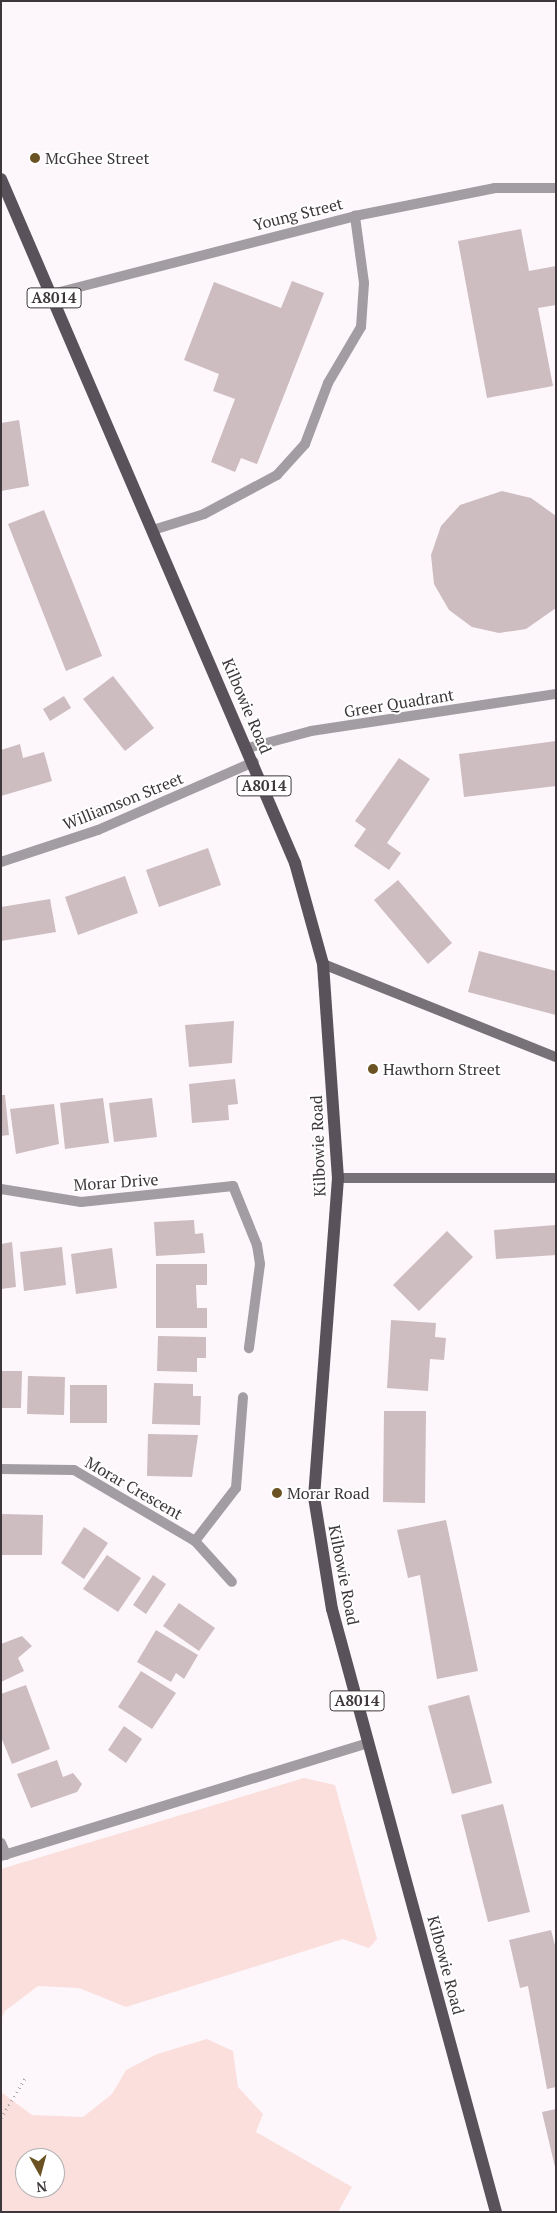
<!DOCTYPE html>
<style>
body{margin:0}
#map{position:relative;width:557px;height:2213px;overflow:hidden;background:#fdf7fb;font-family:"PT Serif",serif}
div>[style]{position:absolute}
.green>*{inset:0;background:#fadfdd}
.building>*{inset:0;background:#cdbcc0}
.path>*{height:3px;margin-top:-1.5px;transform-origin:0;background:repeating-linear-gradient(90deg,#ada7ab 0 1px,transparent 0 5px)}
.lane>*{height:10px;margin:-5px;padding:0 5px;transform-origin:5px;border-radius:5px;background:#a19da2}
.street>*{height:10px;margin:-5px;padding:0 5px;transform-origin:5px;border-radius:5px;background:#a19da2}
.secondary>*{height:10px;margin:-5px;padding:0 5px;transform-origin:5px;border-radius:5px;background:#777178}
.primary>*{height:12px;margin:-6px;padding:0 6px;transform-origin:6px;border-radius:6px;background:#5a525b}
.dots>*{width:14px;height:14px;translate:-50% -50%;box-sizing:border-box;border:2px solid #fff;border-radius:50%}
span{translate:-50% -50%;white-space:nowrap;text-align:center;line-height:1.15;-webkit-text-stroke:4px #fff;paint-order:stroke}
.shield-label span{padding:1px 4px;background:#fff;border:1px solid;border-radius:4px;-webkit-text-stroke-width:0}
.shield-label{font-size:15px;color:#3d373b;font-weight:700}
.poi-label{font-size:16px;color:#3d373b}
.left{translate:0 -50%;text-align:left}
.street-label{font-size:16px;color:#3d373b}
.frame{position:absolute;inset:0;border:2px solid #3d373b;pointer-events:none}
.north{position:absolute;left:15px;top:2148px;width:50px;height:50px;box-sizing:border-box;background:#fff;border:1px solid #b1afb1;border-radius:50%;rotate:173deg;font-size:14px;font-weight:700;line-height:20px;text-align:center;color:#3d373b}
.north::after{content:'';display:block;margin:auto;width:18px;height:22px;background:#6a5222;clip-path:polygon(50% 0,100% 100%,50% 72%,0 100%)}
</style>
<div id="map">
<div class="green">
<i style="clip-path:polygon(304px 1778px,335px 1785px,377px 1939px,369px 1948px,343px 1939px,126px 2007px,79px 1988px,38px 1986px,5px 2011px,1px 2020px,1px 1869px)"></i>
<i style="clip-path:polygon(evenodd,207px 2039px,233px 2051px,238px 2087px,263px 2114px,256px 2132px,352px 2187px,338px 2212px,1px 2212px,1px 2092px,32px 2115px,83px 2117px,112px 2094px,126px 2070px,157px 2054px,207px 2039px,25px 2158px,55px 2158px,55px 2188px,25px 2188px,25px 2158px)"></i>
</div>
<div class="building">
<i style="clip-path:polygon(521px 229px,529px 271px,556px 266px,556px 305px,538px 308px,553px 386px,487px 398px,458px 241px)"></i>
<i style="clip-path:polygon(292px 281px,324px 293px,257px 464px,241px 458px,235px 472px,211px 462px,235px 399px,213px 391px,219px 374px,184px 360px,214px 282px,281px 308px)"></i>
<i style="clip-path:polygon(19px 420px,29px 486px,1px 491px,1px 423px)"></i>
<i style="clip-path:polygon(502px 491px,531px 498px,556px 516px,556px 608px,526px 629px,499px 633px,472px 627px,449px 610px,434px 584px,431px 555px,441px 526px,460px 505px)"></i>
<i style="clip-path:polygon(44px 510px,102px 656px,66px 671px,8px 524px)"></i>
<i style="clip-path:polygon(113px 676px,154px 728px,125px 751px,83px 699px)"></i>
<i style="clip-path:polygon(64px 696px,71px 708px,50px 721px,43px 709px)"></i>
<i style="clip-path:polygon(556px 741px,556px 786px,464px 797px,459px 754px)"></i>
<i style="clip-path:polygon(20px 744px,23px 758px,44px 752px,52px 781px,1px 796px,1px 750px)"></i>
<i style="clip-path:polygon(399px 758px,430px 779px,387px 843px,401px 853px,389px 870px,354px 846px,366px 829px,355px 821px)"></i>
<i style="clip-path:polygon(208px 848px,221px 885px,159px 907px,146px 870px)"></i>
<i style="clip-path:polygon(125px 876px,138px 913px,78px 935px,65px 897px)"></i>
<i style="clip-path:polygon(398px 880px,452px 943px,428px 964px,374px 900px)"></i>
<i style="clip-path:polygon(50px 899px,56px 932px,1px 941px,1px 907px)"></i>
<i style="clip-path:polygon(479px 951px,556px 971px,556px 1015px,468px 992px)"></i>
<i style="clip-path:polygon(234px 1021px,232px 1063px,189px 1067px,185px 1025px)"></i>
<i style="clip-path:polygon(235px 1079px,238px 1104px,228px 1105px,229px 1120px,192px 1123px,189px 1084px)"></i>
<i style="clip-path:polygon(1px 1095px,5px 1095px,9px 1135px,1px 1136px)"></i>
<i style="clip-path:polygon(103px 1098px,109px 1143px,65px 1149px,60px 1103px)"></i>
<i style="clip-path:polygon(152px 1098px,157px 1137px,114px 1142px,109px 1103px)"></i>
<i style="clip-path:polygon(54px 1104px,59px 1144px,16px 1154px,10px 1109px)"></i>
<i style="clip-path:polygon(194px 1220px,195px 1234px,203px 1233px,205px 1253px,156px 1256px,154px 1222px)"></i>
<i style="clip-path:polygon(556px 1225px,556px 1255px,496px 1259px,494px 1230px)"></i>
<i style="clip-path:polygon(447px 1231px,473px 1257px,419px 1311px,393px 1285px)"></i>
<i style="clip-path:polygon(12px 1242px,16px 1287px,1px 1289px,1px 1244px)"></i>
<i style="clip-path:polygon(62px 1247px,66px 1285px,24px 1291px,20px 1252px)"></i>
<i style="clip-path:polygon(112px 1248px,117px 1288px,76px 1294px,71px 1254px)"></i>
<i style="clip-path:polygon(156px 1264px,207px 1264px,207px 1285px,196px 1285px,197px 1308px,207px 1308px,207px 1328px,156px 1328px)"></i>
<i style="clip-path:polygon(391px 1320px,436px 1323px,435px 1337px,446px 1338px,444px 1360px,430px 1359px,428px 1391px,387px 1388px)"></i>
<i style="clip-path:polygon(158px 1336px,206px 1337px,206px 1358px,197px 1358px,197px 1372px,157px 1371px)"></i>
<i style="clip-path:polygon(1px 1371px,22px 1371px,21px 1408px,1px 1408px)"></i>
<i style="clip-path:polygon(28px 1376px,65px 1377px,64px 1415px,27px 1414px)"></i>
<i style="clip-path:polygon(154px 1383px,193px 1384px,193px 1396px,201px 1396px,200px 1425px,152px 1424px)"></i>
<i style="clip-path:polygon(70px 1385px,107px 1385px,107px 1423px,70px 1423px)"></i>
<i style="clip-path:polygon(384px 1411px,426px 1411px,425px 1503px,383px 1502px)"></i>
<i style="clip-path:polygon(148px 1434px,198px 1435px,192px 1477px,147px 1476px)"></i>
<i style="clip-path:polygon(1px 1514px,43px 1515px,42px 1555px,1px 1555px)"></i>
<i style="clip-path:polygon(446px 1520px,478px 1671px,437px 1679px,420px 1575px,408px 1578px,397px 1530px)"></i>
<i style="clip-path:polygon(84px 1527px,108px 1543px,84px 1579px,61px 1563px)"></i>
<i style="clip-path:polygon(107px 1555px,141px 1578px,118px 1612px,83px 1589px)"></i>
<i style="clip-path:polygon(153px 1575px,166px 1584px,146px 1614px,133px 1605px)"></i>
<i style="clip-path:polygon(179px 1603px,215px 1628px,199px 1651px,163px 1626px)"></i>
<i style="clip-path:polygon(156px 1630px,198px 1655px,184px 1679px,176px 1673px,171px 1682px,137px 1662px)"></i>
<i style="clip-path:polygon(22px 1636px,32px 1646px,18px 1658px,24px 1671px,1px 1682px,1px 1644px)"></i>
<i style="clip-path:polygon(141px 1671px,176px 1693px,152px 1729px,118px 1707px)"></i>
<i style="clip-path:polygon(26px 1685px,50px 1749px,12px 1764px,1px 1737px,1px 1694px)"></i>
<i style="clip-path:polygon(469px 1695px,492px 1783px,452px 1794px,428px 1706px)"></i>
<i style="clip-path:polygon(124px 1726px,142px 1739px,126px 1763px,108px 1750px)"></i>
<i style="clip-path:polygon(57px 1760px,63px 1777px,73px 1773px,82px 1784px,77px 1792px,31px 1808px,17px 1774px)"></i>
<i style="clip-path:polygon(503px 1804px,530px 1912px,488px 1922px,461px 1815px)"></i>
<i style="clip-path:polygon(551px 1930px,556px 1949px,556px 2087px,547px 2089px,528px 1986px,520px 1988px,509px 1940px)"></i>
<i style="clip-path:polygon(556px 2109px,556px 2167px,555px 2167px,542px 2112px)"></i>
</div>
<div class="path">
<i style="left:1px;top:2118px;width:50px;rotate:-58.8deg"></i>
</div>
<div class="lane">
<i style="left:153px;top:530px;width:53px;rotate:-17.4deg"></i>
<i style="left:204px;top:514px;width:83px;rotate:-28.1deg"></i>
<i style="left:277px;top:475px;width:42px;rotate:-47.9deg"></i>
<i style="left:305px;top:444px;width:65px;rotate:-69.3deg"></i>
<i style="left:328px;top:383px;width:65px;rotate:-59.5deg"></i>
<i style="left:361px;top:327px;width:44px;rotate:-86.1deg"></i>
<i style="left:364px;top:283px;width:68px;rotate:-97.7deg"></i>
<i style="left:233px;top:1186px;width:64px;rotate:67.9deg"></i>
<i style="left:257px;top:1245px;width:19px;rotate:81deg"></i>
<i style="left:260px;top:1264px;width:85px;rotate:97.5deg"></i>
<i style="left:195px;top:1541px;width:67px;rotate:-52.3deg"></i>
<i style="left:236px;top:1488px;width:91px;rotate:-85.6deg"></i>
</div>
<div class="street">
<i style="left:52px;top:294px;width:313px;rotate:-14.4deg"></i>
<i style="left:355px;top:216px;width:143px;rotate:-11.3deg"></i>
<i style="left:495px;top:188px;width:61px"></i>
<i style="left:248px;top:748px;width:65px;rotate:-15.1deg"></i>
<i style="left:311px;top:731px;width:248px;rotate:-8.6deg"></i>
<i style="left:1px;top:862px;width:102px;rotate:-18.3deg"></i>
<i style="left:98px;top:830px;width:170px;rotate:-23.6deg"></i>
<i style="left:1px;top:1189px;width:81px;rotate:9.2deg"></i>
<i style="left:81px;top:1202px;width:153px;rotate:-6deg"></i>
<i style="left:1px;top:1469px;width:73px;rotate:0.8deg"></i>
<i style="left:74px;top:1470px;width:140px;rotate:30.4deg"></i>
<i style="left:195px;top:1541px;width:55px;rotate:47.9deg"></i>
<i style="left:1px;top:1843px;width:13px;rotate:67deg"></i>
<i style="left:1px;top:1856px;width:385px;rotate:-17.1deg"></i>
</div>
<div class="secondary">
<i style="left:323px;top:964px;width:251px;rotate:21.8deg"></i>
<i style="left:338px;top:1178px;width:218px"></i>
</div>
<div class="primary">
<i style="left:1px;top:179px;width:745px;rotate:66.74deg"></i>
<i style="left:295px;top:863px;width:105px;rotate:74.5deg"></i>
<i style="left:323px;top:964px;width:215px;rotate:86deg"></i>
<i style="left:338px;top:1178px;width:320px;rotate:94.3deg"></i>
<i style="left:314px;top:1497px;width:113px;rotate:80.9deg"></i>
<i style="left:332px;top:1609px;width:625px;rotate:74.79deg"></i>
</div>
<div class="dots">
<i style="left:35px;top:158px;background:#6a5222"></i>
<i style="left:373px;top:1069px;background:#6a5222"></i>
<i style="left:277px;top:1493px;background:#6a5222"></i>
</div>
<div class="shield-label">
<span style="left:54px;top:298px">A8014</span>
<span style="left:264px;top:786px">A8014</span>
<span style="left:357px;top:1701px">A8014</span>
</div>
<div class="poi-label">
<span class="left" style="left:45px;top:158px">McGhee Street</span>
<span class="left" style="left:383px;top:1069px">Hawthorn Street</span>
<span class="left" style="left:287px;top:1493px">Morar Road</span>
</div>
<div class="street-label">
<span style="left:298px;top:214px;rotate:-14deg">Young Street</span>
<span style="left:399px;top:703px;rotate:-9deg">Greer Quadrant</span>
<span style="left:247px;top:706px;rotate:67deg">Kilbowie Road</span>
<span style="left:123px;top:801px;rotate:-22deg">Williamson Street</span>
<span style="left:318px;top:1146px;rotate:-92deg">Kilbowie Road</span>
<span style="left:116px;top:1182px;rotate:-4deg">Morar Drive</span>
<span style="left:134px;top:1488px;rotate:30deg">Morar Crescent</span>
<span style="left:344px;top:1575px;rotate:79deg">Kilbowie Road</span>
<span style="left:446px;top:1965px;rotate:75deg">Kilbowie Road</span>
</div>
<div class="frame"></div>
<div class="north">N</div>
</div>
